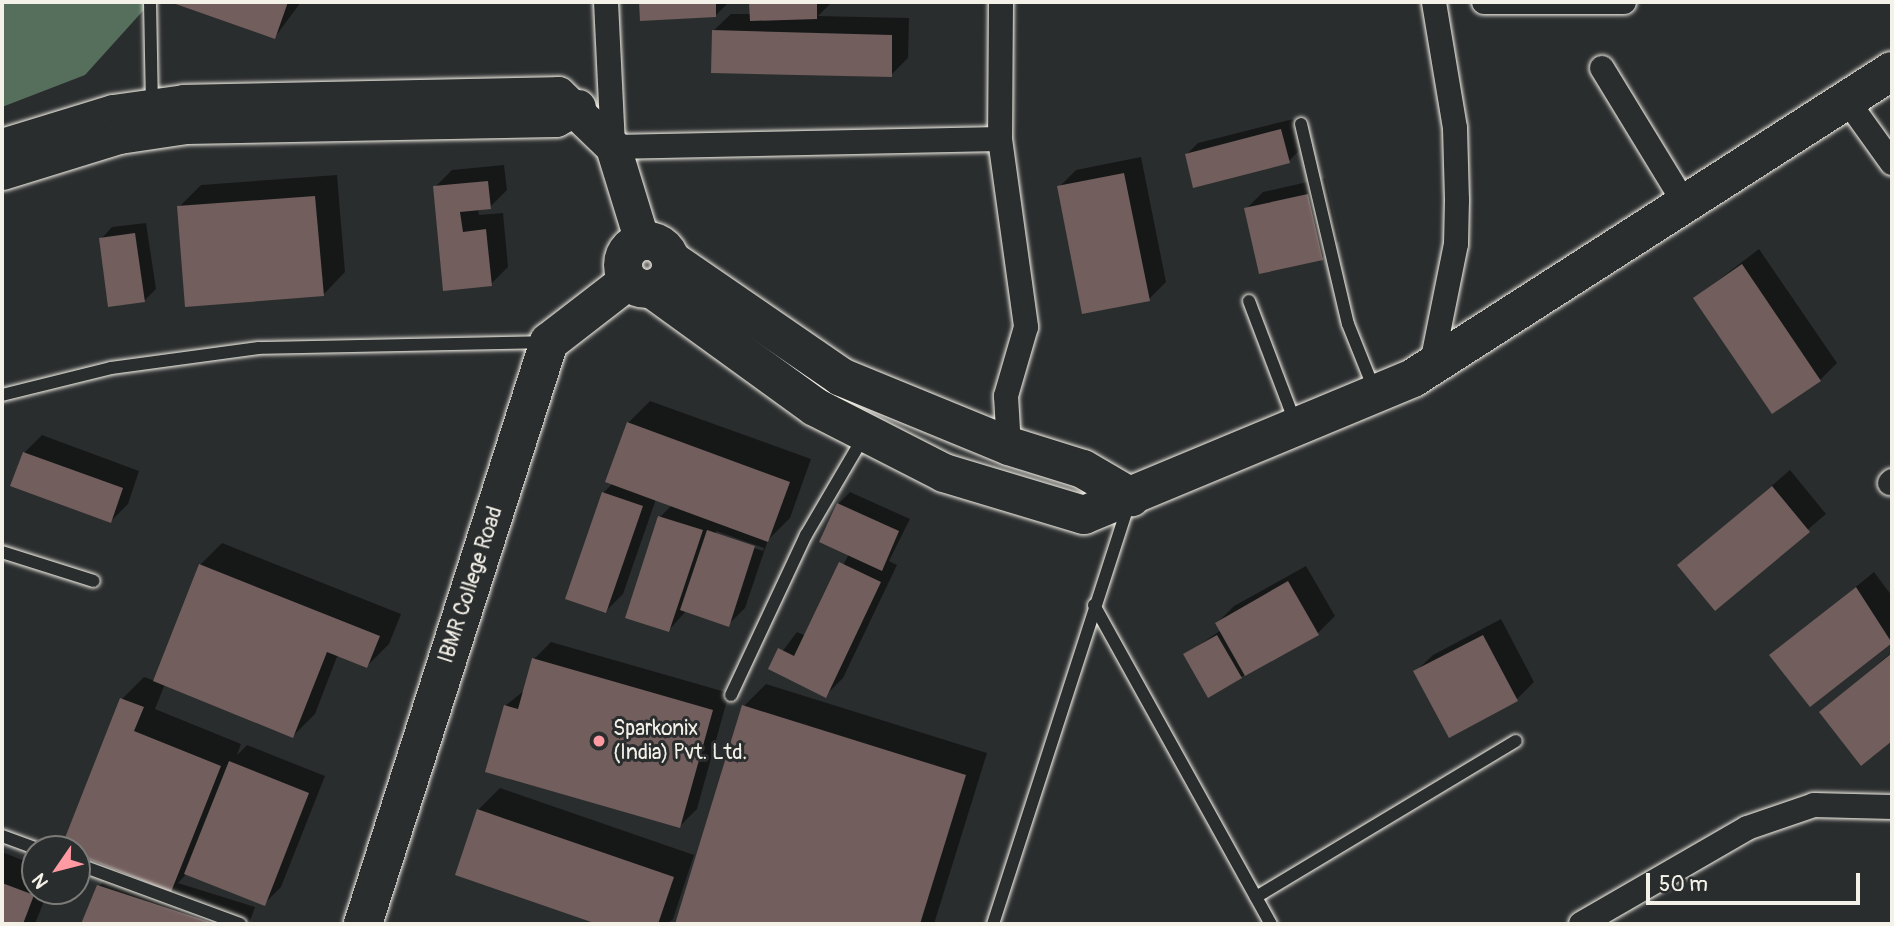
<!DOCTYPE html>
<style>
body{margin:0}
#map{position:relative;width:1894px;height:926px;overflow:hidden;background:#2a2d2e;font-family:Pangolin,sans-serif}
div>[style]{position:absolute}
.green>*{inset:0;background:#566f5c}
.shadow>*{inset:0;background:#0007}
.building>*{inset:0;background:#715e5d}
.roads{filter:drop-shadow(0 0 2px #f4f1e8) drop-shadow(0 0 2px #f4f1e8)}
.lane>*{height:12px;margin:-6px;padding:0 6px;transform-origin:6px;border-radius:6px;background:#2a2d2e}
.street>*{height:24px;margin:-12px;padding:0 12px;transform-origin:12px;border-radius:12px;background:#2a2d2e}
.secondary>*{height:35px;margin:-17.5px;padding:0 17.5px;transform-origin:17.5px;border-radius:17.5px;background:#2a2d2e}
.primary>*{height:38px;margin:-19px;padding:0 19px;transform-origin:19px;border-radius:19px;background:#2a2d2e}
.primary>.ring{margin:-19px;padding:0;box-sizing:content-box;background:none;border:38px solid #2a2d2e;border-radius:50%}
.dots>*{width:19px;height:19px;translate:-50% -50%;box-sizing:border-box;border:4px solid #2a2d2e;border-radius:50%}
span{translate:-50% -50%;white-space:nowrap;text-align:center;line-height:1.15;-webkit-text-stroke:6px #2a2d2e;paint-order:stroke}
.street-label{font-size:21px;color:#f4f1e8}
.poi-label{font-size:21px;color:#f4f1e8}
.left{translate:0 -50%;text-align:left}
.frame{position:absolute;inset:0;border:4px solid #f4f1e8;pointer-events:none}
.north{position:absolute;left:21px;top:835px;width:70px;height:70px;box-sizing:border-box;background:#2a2d2e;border:2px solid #7b7b78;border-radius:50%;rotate:235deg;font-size:19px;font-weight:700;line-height:28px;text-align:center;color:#f4f1e8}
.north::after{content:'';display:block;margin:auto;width:24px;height:32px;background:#ff9aa2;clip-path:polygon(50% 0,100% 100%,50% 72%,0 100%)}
.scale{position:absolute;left:1646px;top:873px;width:214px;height:32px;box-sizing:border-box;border:4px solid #f4f1e8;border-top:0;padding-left:9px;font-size:21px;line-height:24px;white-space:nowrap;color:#f4f1e8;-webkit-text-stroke:5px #2a2d2e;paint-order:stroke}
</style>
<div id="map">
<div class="green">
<i style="clip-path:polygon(2px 2px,147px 2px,150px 3px,85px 75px,2px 107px)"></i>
</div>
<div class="shadow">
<i style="clip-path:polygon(175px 2px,301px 2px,275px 37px)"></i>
<i style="clip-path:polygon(640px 2px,729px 2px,716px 15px,641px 19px)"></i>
<i style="clip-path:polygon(751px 2px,832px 2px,818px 16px,909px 18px,908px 58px,891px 75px,713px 31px,731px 14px,751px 14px)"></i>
<i style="clip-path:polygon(1293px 119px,1300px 150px,1289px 161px,1187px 154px,1198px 143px)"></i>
<i style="clip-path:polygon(1141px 157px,1166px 282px,1149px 299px,1059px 187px,1076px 170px)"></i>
<i style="clip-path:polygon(504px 165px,507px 190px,490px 207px,478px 208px,479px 215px,503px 213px,508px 267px,491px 284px,435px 187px,452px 170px)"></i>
<i style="clip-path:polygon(337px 175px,345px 272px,323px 295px,179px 207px,201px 185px)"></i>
<i style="clip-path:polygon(1325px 178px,1339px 241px,1322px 258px,1246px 209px,1263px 192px)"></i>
<i style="clip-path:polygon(146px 223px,156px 289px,144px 301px,101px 239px,112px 227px)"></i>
<i style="clip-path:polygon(1759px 249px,1837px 363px,1820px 380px,1695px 298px)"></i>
<i style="clip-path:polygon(evenodd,650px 401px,811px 459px,790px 518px,768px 540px,745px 608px,728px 625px,686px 611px,669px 630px,660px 517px,672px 505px,656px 499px,623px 594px,606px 611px,603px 493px,613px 483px,628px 423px,650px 401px,716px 531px,764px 548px,763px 551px,716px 535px,716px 531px)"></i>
<i style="clip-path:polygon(42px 435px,139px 471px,128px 504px,111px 521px,13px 485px,25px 452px)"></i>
<i style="clip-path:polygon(1790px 470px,1826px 514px,1716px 608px,1680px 565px)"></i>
<i style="clip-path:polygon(850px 492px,910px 519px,889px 561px,897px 565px,843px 678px,826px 695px,770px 668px,797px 632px,806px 636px,849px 554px,838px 504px)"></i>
<i style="clip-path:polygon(222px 543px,401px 614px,389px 644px,367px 666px,338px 654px,315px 714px,293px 736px,165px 684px,155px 709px,241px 744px,237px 755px,247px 745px,325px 776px,281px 887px,264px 904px,187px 873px,178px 883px,255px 907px,249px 924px,83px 924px,99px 886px,117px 868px,122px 699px,144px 677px,155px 681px,200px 565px)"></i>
<i style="clip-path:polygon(1306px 566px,1335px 616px,1318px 633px,1241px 677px,1185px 655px,1221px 630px,1217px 623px,1234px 606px)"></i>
<i style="clip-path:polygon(1874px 572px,1892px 596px,1892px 641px,1810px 705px,1772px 655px)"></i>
<i style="clip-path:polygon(1501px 619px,1534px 682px,1517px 699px,1449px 735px,1415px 672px,1433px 655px)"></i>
<i style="clip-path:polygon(551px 642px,729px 693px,697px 809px,680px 826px,505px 706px,525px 690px,534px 659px)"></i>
<i style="clip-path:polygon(1892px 652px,1892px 739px,1862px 763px,1821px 712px)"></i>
<i style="clip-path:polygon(766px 684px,987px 753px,934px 924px,677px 924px,744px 706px)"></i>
<i style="clip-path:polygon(500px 788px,694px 855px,673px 919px,667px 924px,603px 924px,457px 874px,478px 810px)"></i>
<i style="clip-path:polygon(2px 852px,35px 865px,35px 891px,48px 891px,35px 924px,2px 924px)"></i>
</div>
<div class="building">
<i style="clip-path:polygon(170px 2px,288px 2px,275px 39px)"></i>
<i style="clip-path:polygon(639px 2px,716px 2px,716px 17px,640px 21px)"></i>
<i style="clip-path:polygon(749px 2px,817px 2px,817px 19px,750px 21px)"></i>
<i style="clip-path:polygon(712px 30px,892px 35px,892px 77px,711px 73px)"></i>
<i style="clip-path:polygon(1281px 129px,1290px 163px,1193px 188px,1185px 154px)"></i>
<i style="clip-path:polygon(1124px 173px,1150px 301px,1082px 314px,1057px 186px)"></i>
<i style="clip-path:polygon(488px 181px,491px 209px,460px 212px,463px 232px,486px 229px,492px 286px,443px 291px,433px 186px)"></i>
<i style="clip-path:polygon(1308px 194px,1323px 260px,1259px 274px,1244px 208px)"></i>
<i style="clip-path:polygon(315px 196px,324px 296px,185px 307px,177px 206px)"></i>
<i style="clip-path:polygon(135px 233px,145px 302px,108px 307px,99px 238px)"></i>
<i style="clip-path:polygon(1742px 264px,1821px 381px,1772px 414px,1693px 298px)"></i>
<i style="clip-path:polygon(627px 422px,790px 482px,768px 542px,605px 482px)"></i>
<i style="clip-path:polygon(23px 452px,123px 488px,111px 523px,10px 486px)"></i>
<i style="clip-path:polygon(1772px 486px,1810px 532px,1715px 611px,1677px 565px)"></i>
<i style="clip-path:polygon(602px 492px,643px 506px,606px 613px,565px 599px)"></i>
<i style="clip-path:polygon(837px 503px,899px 531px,882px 571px,819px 542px)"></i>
<i style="clip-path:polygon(658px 516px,703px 530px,669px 632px,625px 618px)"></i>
<i style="clip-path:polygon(707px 530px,755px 546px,729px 627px,680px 610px)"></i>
<i style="clip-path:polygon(839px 562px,881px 582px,826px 698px,768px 669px,778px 648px,794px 656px)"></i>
<i style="clip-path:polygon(199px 564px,380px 636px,367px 668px,327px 652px,293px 738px,153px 681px)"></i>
<i style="clip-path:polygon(1288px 581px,1319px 635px,1245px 676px,1215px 623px)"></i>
<i style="clip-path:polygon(1856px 587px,1892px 643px,1810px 707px,1769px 655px)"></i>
<i style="clip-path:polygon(1217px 635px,1242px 678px,1208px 698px,1183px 654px)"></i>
<i style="clip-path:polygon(1483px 635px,1518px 701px,1449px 738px,1413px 671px)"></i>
<i style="clip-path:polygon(1892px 653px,1892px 741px,1861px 766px,1819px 712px)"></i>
<i style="clip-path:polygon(532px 658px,713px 710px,680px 828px,485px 772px,504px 705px,518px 709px)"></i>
<i style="clip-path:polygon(120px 698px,144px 707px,134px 731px,221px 766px,171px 892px,61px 848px)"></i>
<i style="clip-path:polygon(742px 705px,966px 775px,920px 924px,675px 924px)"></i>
<i style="clip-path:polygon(229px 761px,309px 793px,265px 906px,184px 874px)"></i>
<i style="clip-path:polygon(477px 809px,674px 877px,658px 924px,597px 924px,455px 875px)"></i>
<i style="clip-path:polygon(2px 883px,34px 895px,23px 924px,2px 924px)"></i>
<i style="clip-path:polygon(97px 885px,216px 924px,81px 924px)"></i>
</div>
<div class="roads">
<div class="lane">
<i style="left:150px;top:2px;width:101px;rotate:88.9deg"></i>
<i style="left:1301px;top:124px;width:205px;rotate:76.8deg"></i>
<i style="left:1348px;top:324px;width:70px;rotate:68.2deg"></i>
<i style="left:1249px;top:301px;width:129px;rotate:69.2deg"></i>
<i style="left:2px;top:395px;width:112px;rotate:-13.9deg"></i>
<i style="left:111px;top:368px;width:149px;rotate:-7.7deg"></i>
<i style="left:259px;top:348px;width:286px;rotate:-1.2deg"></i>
<i style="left:2px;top:552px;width:96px;rotate:17.5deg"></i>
<i style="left:1094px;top:605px;width:365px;rotate:61deg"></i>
<i style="left:731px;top:695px;width:177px;rotate:-64.9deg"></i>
<i style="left:806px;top:535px;width:115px;rotate:-59.6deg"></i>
<i style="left:2px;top:836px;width:38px;rotate:20deg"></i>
<i style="left:77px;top:864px;width:174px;rotate:20.2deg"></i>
<i style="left:1256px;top:897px;width:303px;rotate:-31deg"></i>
<i style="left:993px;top:924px;width:441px;rotate:-72.1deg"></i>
</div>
<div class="street">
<i style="left:606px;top:2px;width:145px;rotate:87.2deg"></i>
<i style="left:613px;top:147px;width:387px;rotate:-1.2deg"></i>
<i style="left:1001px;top:2px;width:137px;rotate:90.4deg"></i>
<i style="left:1000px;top:139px;width:190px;rotate:82.1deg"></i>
<i style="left:1026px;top:327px;width:72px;rotate:106.2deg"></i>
<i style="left:1006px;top:396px;width:50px;rotate:86.6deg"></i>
<i style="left:1484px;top:2px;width:140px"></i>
<i style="left:1602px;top:68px;width:159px;rotate:58.6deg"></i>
<i style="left:1846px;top:99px;width:79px;rotate:54.3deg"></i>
<i style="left:1431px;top:368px;width:126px;rotate:-78.6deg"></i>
<i style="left:1456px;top:244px;width:44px;rotate:-88.7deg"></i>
<i style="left:1457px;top:200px;width:72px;rotate:-91.6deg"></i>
<i style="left:1455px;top:128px;width:128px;rotate:-99.5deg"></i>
<i style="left:1890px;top:483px;width:3px;rotate:-45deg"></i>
<i style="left:1581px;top:924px;width:192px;rotate:-30deg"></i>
<i style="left:1747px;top:828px;width:71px;rotate:-18.9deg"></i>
<i style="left:1814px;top:805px;width:78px;rotate:1.5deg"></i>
</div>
<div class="secondary">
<i style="left:2px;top:146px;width:116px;rotate:-17deg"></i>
<i style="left:113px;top:112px;width:72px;rotate:-8deg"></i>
<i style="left:184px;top:102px;width:374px;rotate:-1.2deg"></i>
<i style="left:558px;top:94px;width:76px;rotate:43.9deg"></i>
<i style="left:613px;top:147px;width:98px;rotate:72.9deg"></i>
<i style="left:2px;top:172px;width:122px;rotate:-17.1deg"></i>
<i style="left:119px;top:136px;width:68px;rotate:-8.5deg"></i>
<i style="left:186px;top:126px;width:370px;rotate:-1.1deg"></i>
<i style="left:556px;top:119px;width:25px;rotate:-29deg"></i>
</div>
<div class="primary">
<i class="ring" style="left:623px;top:241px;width:10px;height:10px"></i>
<i style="left:671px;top:260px;width:206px;rotate:34.5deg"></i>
<i style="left:841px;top:377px;width:182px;rotate:22.3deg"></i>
<i style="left:1009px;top:446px;width:77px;rotate:17.3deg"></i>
<i style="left:1083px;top:469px;width:56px;rotate:30.3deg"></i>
<i style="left:652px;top:289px;width:201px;rotate:35.9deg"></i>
<i style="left:815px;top:407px;width:145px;rotate:27.1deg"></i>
<i style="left:944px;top:473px;width:146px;rotate:16.7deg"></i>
<i style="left:1084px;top:515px;width:356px;rotate:-22.6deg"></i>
<i style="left:1413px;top:378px;width:569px;rotate:-32.66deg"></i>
<i style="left:363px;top:924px;width:611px;rotate:-72.28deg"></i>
<i style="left:549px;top:342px;width:100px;rotate:-37.7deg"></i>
</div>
</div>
<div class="dots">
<i style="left:599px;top:741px;background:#ff9aa2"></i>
</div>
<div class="street-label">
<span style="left:471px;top:585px;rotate:-72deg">IBMR College Road</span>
</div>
<div class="poi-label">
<span class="left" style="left:613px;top:741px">Sparkonix<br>(India) Pvt. Ltd.</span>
</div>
<div class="frame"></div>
<div class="north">N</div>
<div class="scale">50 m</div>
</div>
